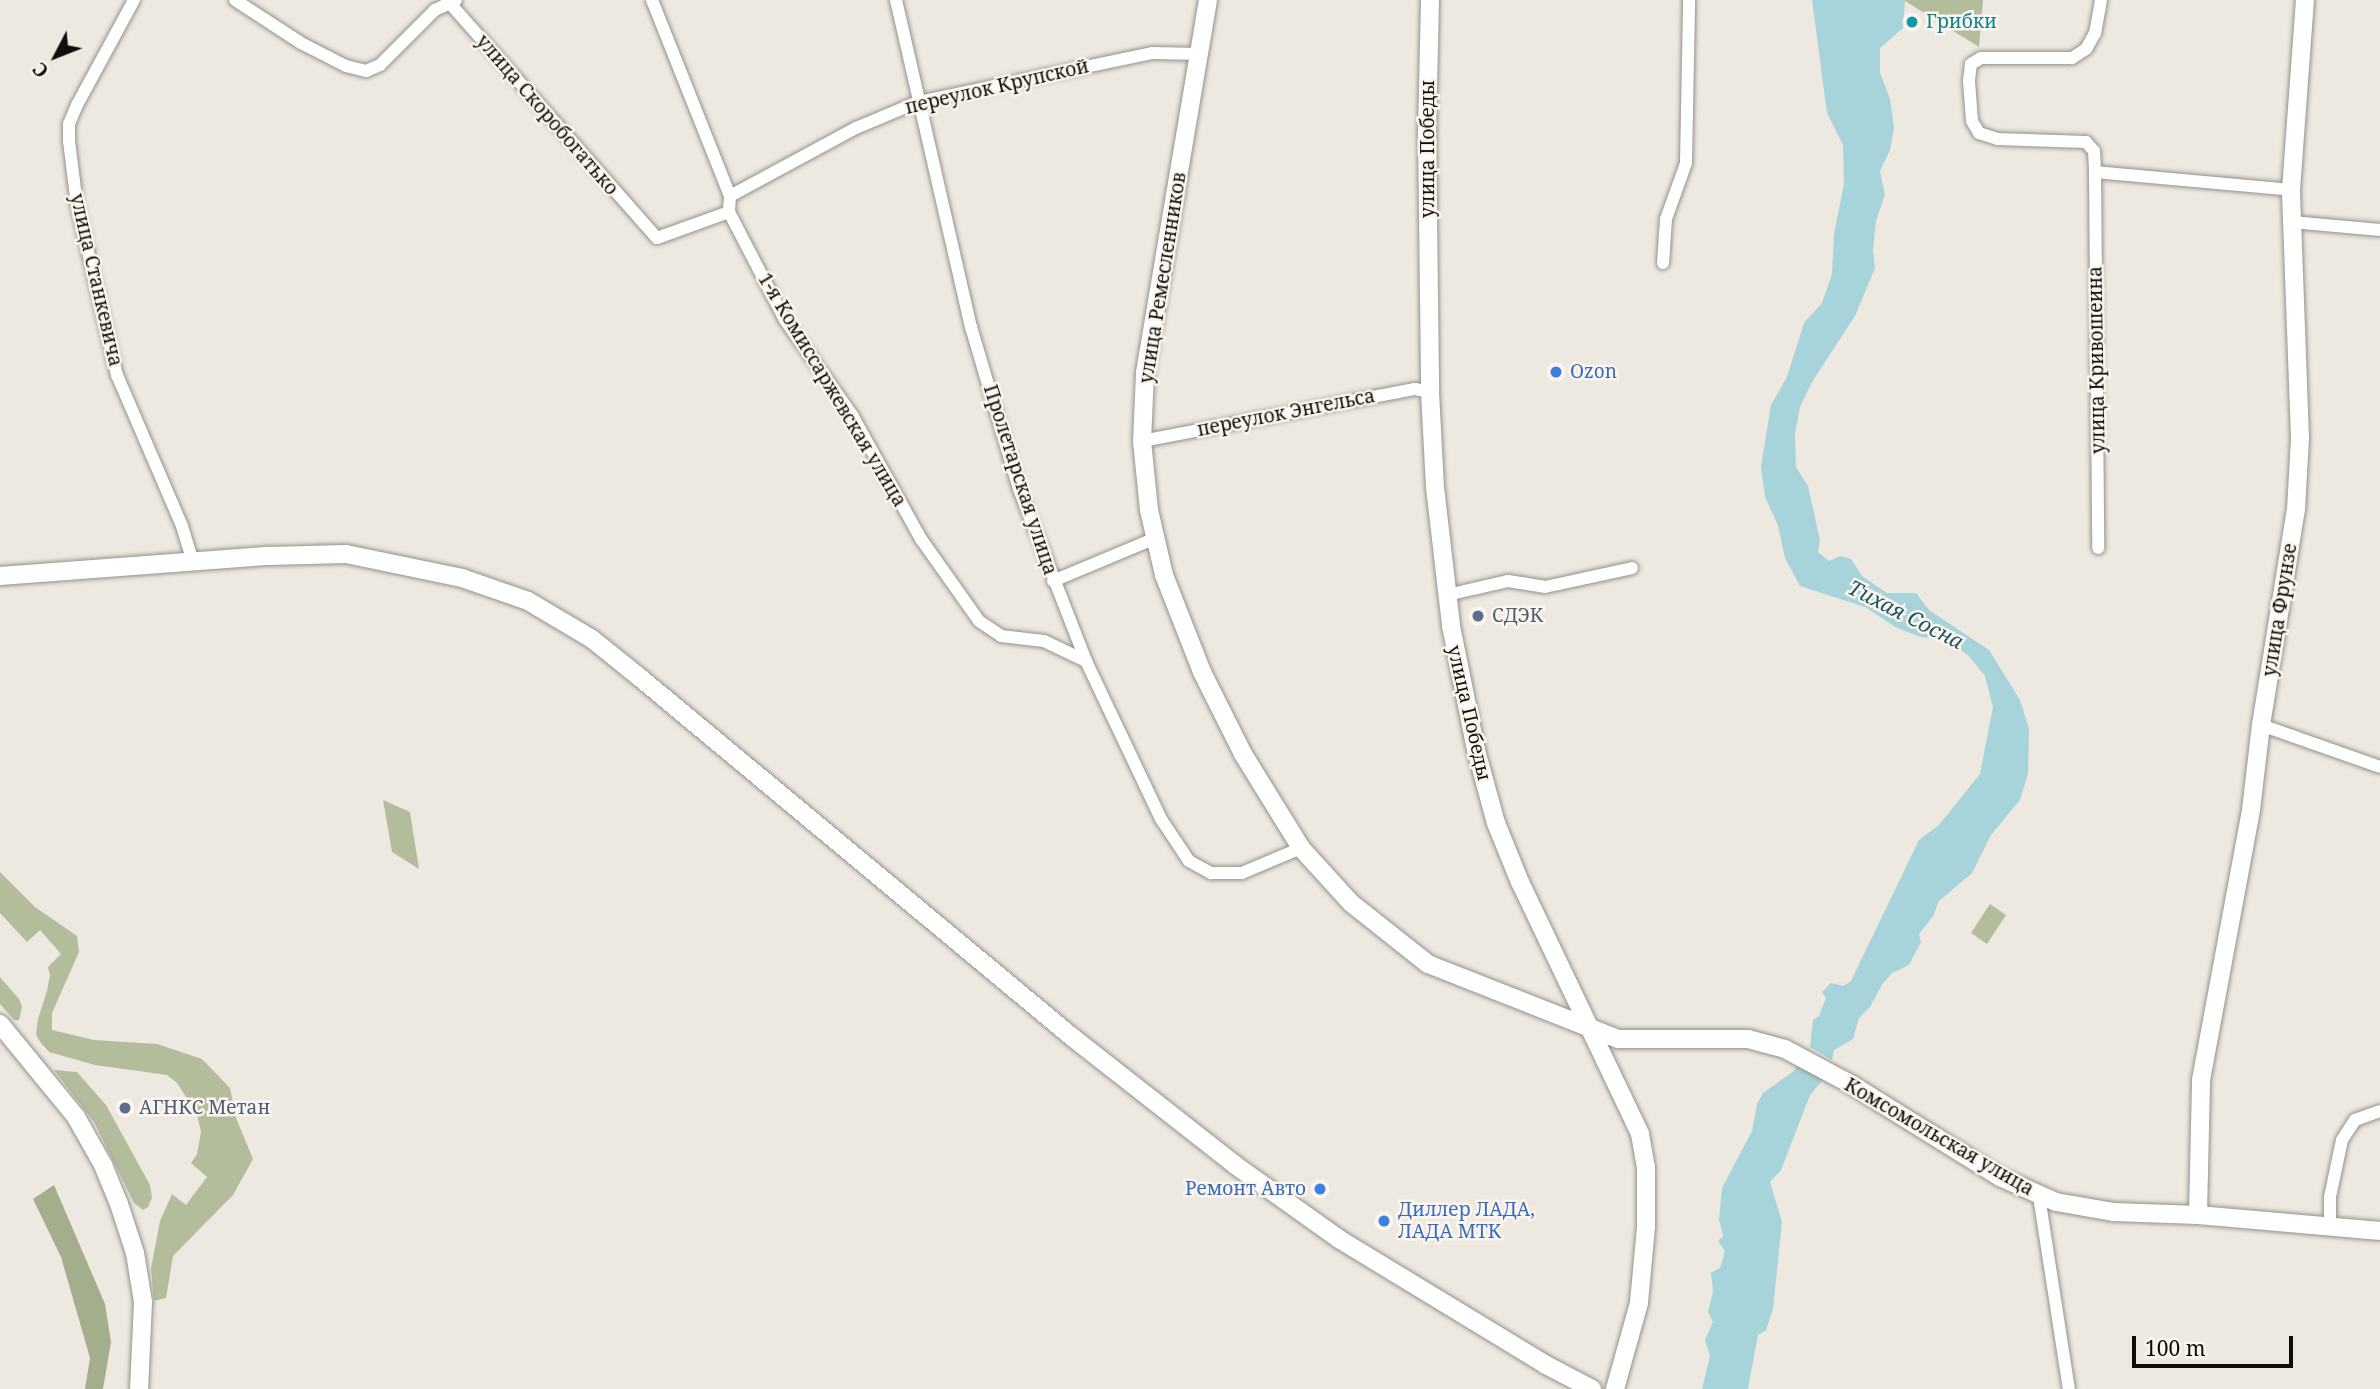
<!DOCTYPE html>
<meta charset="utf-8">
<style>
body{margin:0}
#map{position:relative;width:2380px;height:1389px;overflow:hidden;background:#ede8e0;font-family:"Noto Serif",serif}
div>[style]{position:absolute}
.green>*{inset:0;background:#b3bd9c}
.forest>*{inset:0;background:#a4ae8d}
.water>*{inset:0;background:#a7d3da}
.roads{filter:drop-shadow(0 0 2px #96918a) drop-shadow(0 0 2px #96918a)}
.street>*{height:12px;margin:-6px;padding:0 6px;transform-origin:6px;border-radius:6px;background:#fff}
.secondary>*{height:18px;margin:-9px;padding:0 9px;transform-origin:9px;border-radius:9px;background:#fff}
.dots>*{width:19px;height:19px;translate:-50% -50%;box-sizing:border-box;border:4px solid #fbf5ed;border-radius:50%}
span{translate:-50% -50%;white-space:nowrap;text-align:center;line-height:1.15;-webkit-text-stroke:5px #fbf5ed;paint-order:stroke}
.culture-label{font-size:19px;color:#0d838f}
.left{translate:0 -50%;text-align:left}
.street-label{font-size:19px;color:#0f0e0b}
.shop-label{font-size:19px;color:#366cbe}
.right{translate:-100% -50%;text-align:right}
.service-label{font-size:19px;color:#4e5e75}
.water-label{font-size:21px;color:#1a575f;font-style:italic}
.north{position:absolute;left:21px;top:21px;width:70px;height:70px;-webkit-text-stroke:5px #fbf5ed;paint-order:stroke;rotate:228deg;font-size:19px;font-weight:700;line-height:28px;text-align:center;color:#0f0e0b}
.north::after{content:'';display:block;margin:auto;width:24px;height:32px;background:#0f0e0b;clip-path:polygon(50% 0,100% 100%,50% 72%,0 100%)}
.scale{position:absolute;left:2132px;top:1336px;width:161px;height:32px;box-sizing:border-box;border:4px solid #0f0e0b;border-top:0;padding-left:9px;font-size:21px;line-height:24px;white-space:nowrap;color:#0f0e0b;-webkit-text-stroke:5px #fbf5ed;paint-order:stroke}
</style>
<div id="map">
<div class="green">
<i style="clip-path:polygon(1983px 0,1979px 47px,1905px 1px,1905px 0)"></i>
<i style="clip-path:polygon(383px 800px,410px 812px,419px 869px,392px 852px)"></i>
<i style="clip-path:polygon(0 872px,35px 907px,77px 936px,79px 952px,52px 1013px,52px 1030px,94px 1040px,157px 1044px,202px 1059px,230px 1088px,236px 1118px,253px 1159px,233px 1195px,173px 1256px,166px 1298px,154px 1301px,151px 1268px,160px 1221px,172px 1194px,186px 1205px,207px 1177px,191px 1163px,197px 1154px,201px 1132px,197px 1114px,177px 1083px,167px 1075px,95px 1065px,49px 1052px,41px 1043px,36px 1035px,38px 1019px,47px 991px,50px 975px,48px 967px,61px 954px,40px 930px,27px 942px,0 913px)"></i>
<i style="clip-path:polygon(1990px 904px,2006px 915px,1987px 944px,1971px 933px)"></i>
<i style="clip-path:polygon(0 977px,19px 999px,22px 1007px,19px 1020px,14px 1020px,0 1004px)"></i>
<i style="clip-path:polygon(54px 1070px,77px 1072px,106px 1105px,150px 1185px,152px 1198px,148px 1207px,143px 1210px,134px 1203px,94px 1122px)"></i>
</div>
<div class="forest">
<i style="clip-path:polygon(54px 1185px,105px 1304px,111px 1342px,103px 1389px,85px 1389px,90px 1358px,61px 1257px,33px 1199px)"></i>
</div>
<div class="water">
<i style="clip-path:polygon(1812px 0,1905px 0,1903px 28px,1880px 48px,1880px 73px,1890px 99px,1894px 128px,1890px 150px,1880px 171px,1885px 195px,1876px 221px,1873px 251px,1875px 268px,1855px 316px,1812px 382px,1800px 407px,1795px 434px,1796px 467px,1808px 486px,1820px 540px,1818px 552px,1829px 561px,1840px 556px,1851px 559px,1862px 576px,1887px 593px,1916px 593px,1929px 610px,1989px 650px,2020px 700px,2029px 729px,2028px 774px,2020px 800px,1991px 835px,1972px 873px,1938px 902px,1934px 915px,1919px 934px,1921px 942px,1909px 965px,1892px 973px,1883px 983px,1870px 1007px,1859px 1018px,1853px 1039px,1834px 1050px,1832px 1060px,1810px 1047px,1813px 1020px,1819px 1016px,1826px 998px,1822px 992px,1831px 983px,1843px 986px,1851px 981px,1919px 840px,1939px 825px,1980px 774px,1993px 707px,1985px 676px,1968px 655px,1943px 639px,1921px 637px,1897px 628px,1865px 607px,1800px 586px,1785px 558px,1778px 525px,1765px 497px,1761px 467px,1771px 405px,1787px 377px,1804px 323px,1822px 303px,1832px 274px,1834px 234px,1844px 184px,1843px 145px,1827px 113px)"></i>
<i style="clip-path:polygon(1800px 1058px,1828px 1074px,1810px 1095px,1781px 1170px,1770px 1182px,1782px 1222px,1773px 1309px,1766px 1330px,1758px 1335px,1748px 1389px,1702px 1389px,1710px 1356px,1705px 1340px,1713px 1322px,1708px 1312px,1713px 1292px,1711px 1273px,1720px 1268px,1725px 1251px,1718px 1241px,1723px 1236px,1719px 1219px,1722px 1188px,1752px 1131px,1757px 1104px,1763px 1093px,1794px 1071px)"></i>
</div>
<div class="roads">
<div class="street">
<i style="left:134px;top:0;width:119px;rotate:118.5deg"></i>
<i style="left:77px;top:105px;width:21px;rotate:113deg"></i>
<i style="left:69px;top:124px;width:17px;rotate:90deg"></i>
<i style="left:69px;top:141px;width:64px;rotate:82.9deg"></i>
<i style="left:77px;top:205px;width:175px;rotate:76.8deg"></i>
<i style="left:117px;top:375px;width:164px;rotate:66.7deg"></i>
<i style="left:182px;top:526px;width:37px;rotate:73deg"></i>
<i style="left:235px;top:0;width:79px;rotate:33.1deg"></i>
<i style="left:301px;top:43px;width:51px;rotate:27.1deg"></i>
<i style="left:346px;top:66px;width:21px;rotate:14deg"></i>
<i style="left:366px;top:71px;width:15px;rotate:-23deg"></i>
<i style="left:380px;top:65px;width:78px;rotate:-45deg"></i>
<i style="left:435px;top:10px;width:23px;rotate:-25deg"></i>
<i style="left:447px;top:0;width:317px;rotate:48.6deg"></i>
<i style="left:657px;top:238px;width:77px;rotate:-19.9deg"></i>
<i style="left:652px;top:0;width:211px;rotate:68.3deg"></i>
<i style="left:730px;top:196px;width:16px;rotate:94deg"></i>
<i style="left:729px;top:212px;width:122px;rotate:62.6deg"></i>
<i style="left:785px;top:320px;width:116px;rotate:54.8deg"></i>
<i style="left:852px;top:415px;width:142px;rotate:60.9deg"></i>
<i style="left:921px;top:539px;width:100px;rotate:54.7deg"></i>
<i style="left:979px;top:621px;width:27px;rotate:34deg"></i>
<i style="left:1001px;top:636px;width:43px;rotate:6.6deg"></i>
<i style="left:1044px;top:641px;width:47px;rotate:25.5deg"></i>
<i style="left:896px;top:0;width:335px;rotate:77.1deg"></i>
<i style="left:971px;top:327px;width:169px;rotate:73.5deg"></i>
<i style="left:1019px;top:489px;width:185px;rotate:68.7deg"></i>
<i style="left:1086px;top:661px;width:175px;rotate:64.6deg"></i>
<i style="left:1161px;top:819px;width:50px;rotate:56.3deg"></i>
<i style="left:1189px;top:861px;width:25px;rotate:29deg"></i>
<i style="left:1211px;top:873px;width:31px"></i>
<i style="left:1242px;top:873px;width:64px;rotate:-23deg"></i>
<i style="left:2101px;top:0;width:34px;rotate:100deg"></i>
<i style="left:2095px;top:33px;width:18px;rotate:119deg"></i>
<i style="left:2086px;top:49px;width:17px;rotate:147deg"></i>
<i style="left:2072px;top:58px;width:91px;rotate:180deg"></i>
<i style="left:1981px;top:58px;width:12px;rotate:149deg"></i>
<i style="left:1971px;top:64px;width:17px;rotate:97deg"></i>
<i style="left:1969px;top:81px;width:40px;rotate:85.7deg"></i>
<i style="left:1972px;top:121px;width:14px;rotate:60deg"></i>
<i style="left:1979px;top:133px;width:19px;rotate:18deg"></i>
<i style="left:1997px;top:139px;width:89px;rotate:1.9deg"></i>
<i style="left:2086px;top:142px;width:12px;rotate:48deg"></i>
<i style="left:2094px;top:151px;width:21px;rotate:87deg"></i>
<i style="left:2095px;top:172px;width:197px;rotate:5.2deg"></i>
<i style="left:2095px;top:172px;width:376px;rotate:89.5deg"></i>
<i style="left:730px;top:196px;width:143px;rotate:-28.4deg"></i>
<i style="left:856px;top:128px;width:67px;rotate:-22.8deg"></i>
<i style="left:918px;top:102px;width:240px;rotate:-11.8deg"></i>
<i style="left:1153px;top:53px;width:47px;rotate:1.2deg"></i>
<i style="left:2292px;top:222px;width:88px;rotate:5.2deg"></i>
<i style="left:1663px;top:263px;width:44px;rotate:-86.1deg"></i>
<i style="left:1666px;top:219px;width:59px;rotate:-70.3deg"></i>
<i style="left:1686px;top:163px;width:163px;rotate:-88.9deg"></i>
<i style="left:1142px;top:441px;width:278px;rotate:-10.8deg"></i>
<i style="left:1415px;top:389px;width:15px;rotate:11deg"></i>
<i style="left:1053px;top:581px;width:112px;rotate:-22.7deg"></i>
<i style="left:1447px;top:595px;width:63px;rotate:-12.9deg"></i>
<i style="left:1508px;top:581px;width:37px;rotate:9deg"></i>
<i style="left:1545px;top:587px;width:89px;rotate:-12.3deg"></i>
<i style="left:2261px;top:725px;width:126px;rotate:19.4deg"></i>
<i style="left:2039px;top:1196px;width:195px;rotate:81.2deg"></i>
<i style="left:2330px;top:1227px;width:30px;rotate:-90deg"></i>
<i style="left:2330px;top:1197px;width:58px;rotate:-78.1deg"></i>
<i style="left:2342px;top:1140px;width:24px;rotate:-57deg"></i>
<i style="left:2355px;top:1120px;width:27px;rotate:-20deg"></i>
</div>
<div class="secondary">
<i style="left:1208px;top:0;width:378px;rotate:99.6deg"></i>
<i style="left:1145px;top:373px;width:68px;rotate:92.5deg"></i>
<i style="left:1142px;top:441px;width:69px;rotate:84.2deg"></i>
<i style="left:1149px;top:510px;width:67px;rotate:77deg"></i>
<i style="left:1164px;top:575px;width:104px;rotate:68.6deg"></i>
<i style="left:1202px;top:672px;width:92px;rotate:63.4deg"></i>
<i style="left:1243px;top:754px;width:110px;rotate:58.3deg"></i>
<i style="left:1301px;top:848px;width:74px;rotate:47.7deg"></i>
<i style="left:1351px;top:903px;width:98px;rotate:38.4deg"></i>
<i style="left:1428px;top:964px;width:204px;rotate:21.5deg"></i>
<i style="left:1618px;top:1039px;width:130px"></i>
<i style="left:1748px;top:1039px;width:38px;rotate:15deg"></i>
<i style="left:1785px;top:1049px;width:76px;rotate:28.2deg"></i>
<i style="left:1852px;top:1085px;width:174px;rotate:31.9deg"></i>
<i style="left:2000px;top:1177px;width:61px;rotate:24.1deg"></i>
<i style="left:2056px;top:1202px;width:59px;rotate:9.8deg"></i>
<i style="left:2114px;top:1212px;width:84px;rotate:2deg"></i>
<i style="left:2198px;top:1215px;width:183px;rotate:5deg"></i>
<i style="left:1430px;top:0;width:132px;rotate:91.3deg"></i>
<i style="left:1427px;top:132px;width:260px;rotate:89.3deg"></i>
<i style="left:1430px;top:392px;width:95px;rotate:87deg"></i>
<i style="left:1435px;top:487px;width:140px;rotate:83.4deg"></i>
<i style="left:1451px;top:626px;width:126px;rotate:78.6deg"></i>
<i style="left:1476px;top:750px;width:76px;rotate:74.7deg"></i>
<i style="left:1496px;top:823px;width:64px;rotate:67.9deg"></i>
<i style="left:1520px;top:882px;width:279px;rotate:64.5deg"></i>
<i style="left:1640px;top:1134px;width:34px;rotate:80deg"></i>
<i style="left:1646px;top:1167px;width:60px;rotate:90deg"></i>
<i style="left:1646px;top:1227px;width:76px;rotate:95.3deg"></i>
<i style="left:1639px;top:1303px;width:89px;rotate:105.6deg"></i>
<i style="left:0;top:576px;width:270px;rotate:-4.3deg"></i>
<i style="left:269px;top:556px;width:77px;rotate:-1.5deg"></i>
<i style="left:346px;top:554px;width:118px;rotate:11.7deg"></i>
<i style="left:462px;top:578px;width:70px;rotate:19.2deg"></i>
<i style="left:528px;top:601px;width:74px;rotate:30.7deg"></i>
<i style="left:592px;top:639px;width:59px;rotate:38.8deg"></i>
<i style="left:638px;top:676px;width:565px;rotate:39.75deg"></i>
<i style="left:1072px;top:1037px;width:207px;rotate:38.1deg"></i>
<i style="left:1235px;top:1165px;width:128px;rotate:35.4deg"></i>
<i style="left:1339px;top:1239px;width:242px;rotate:31.3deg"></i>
<i style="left:1546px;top:1365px;width:52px;rotate:27.6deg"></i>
<i style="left:0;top:1024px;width:120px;rotate:50.7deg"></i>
<i style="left:76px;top:1117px;width:55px;rotate:60.6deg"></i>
<i style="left:103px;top:1165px;width:42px;rotate:67.7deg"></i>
<i style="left:119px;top:1204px;width:52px;rotate:71.9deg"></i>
<i style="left:135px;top:1253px;width:50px;rotate:80.7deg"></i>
<i style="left:143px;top:1302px;width:87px;rotate:92.6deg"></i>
<i style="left:2198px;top:1215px;width:135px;rotate:-88.7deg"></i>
<i style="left:2201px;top:1080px;width:275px;rotate:-79.5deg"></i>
<i style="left:2251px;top:810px;width:86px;rotate:-83.3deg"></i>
<i style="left:2261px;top:725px;width:218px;rotate:-80.8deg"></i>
<i style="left:2296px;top:510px;width:72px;rotate:-86.8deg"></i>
<i style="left:2300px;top:438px;width:248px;rotate:-92.1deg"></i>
<i style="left:2291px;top:190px;width:191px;rotate:-85.8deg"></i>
</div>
</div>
<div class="dots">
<i style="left:1912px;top:22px;background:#0f9aa8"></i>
<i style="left:1556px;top:372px;background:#3f7fe0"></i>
<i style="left:1478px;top:616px;background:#5c6f8a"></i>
<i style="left:125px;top:1108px;background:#5c6f8a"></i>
<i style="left:1320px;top:1189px;background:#3f7fe0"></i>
<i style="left:1384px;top:1221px;background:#3f7fe0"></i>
</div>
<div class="culture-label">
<span class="left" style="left:1926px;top:22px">Грибки</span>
</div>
<div class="street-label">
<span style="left:997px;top:87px;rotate:-13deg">переулок Крупской</span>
<span style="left:547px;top:115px;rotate:49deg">улица Скоробогатько</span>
<span style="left:1428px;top:149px;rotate:-90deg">улица Победы</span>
<span style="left:1163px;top:278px;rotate:-81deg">улица Ремесленников</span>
<span style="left:96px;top:280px;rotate:77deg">улица Станкевича</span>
<span style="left:2097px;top:360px;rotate:-91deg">улица Кривошеина</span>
<span style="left:832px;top:390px;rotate:59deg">1-я Комиссаржевская улица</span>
<span style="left:1286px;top:413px;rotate:-11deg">переулок Энгельса</span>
<span style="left:1020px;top:480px;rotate:72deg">Пролетарская улица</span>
<span style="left:2280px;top:610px;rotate:-81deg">улица Фрунзе</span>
<span style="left:1469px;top:713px;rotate:77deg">улица Победы</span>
<span style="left:1939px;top:1137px;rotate:30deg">Комсомольская улица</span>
</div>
<div class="shop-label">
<span class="left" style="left:1570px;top:372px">Ozon</span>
<span class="right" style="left:1306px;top:1189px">Ремонт Авто</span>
<span class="left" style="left:1398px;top:1221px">Диллер ЛАДА,<br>ЛАДА МТК</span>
</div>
<div class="service-label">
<span class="left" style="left:1492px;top:616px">СДЭК</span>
<span class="left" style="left:139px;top:1108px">АГНКС Метан</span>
</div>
<div class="water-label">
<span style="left:1906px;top:614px;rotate:27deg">Тихая Сосна</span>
</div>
<div class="north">С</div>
<div class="scale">100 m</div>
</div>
